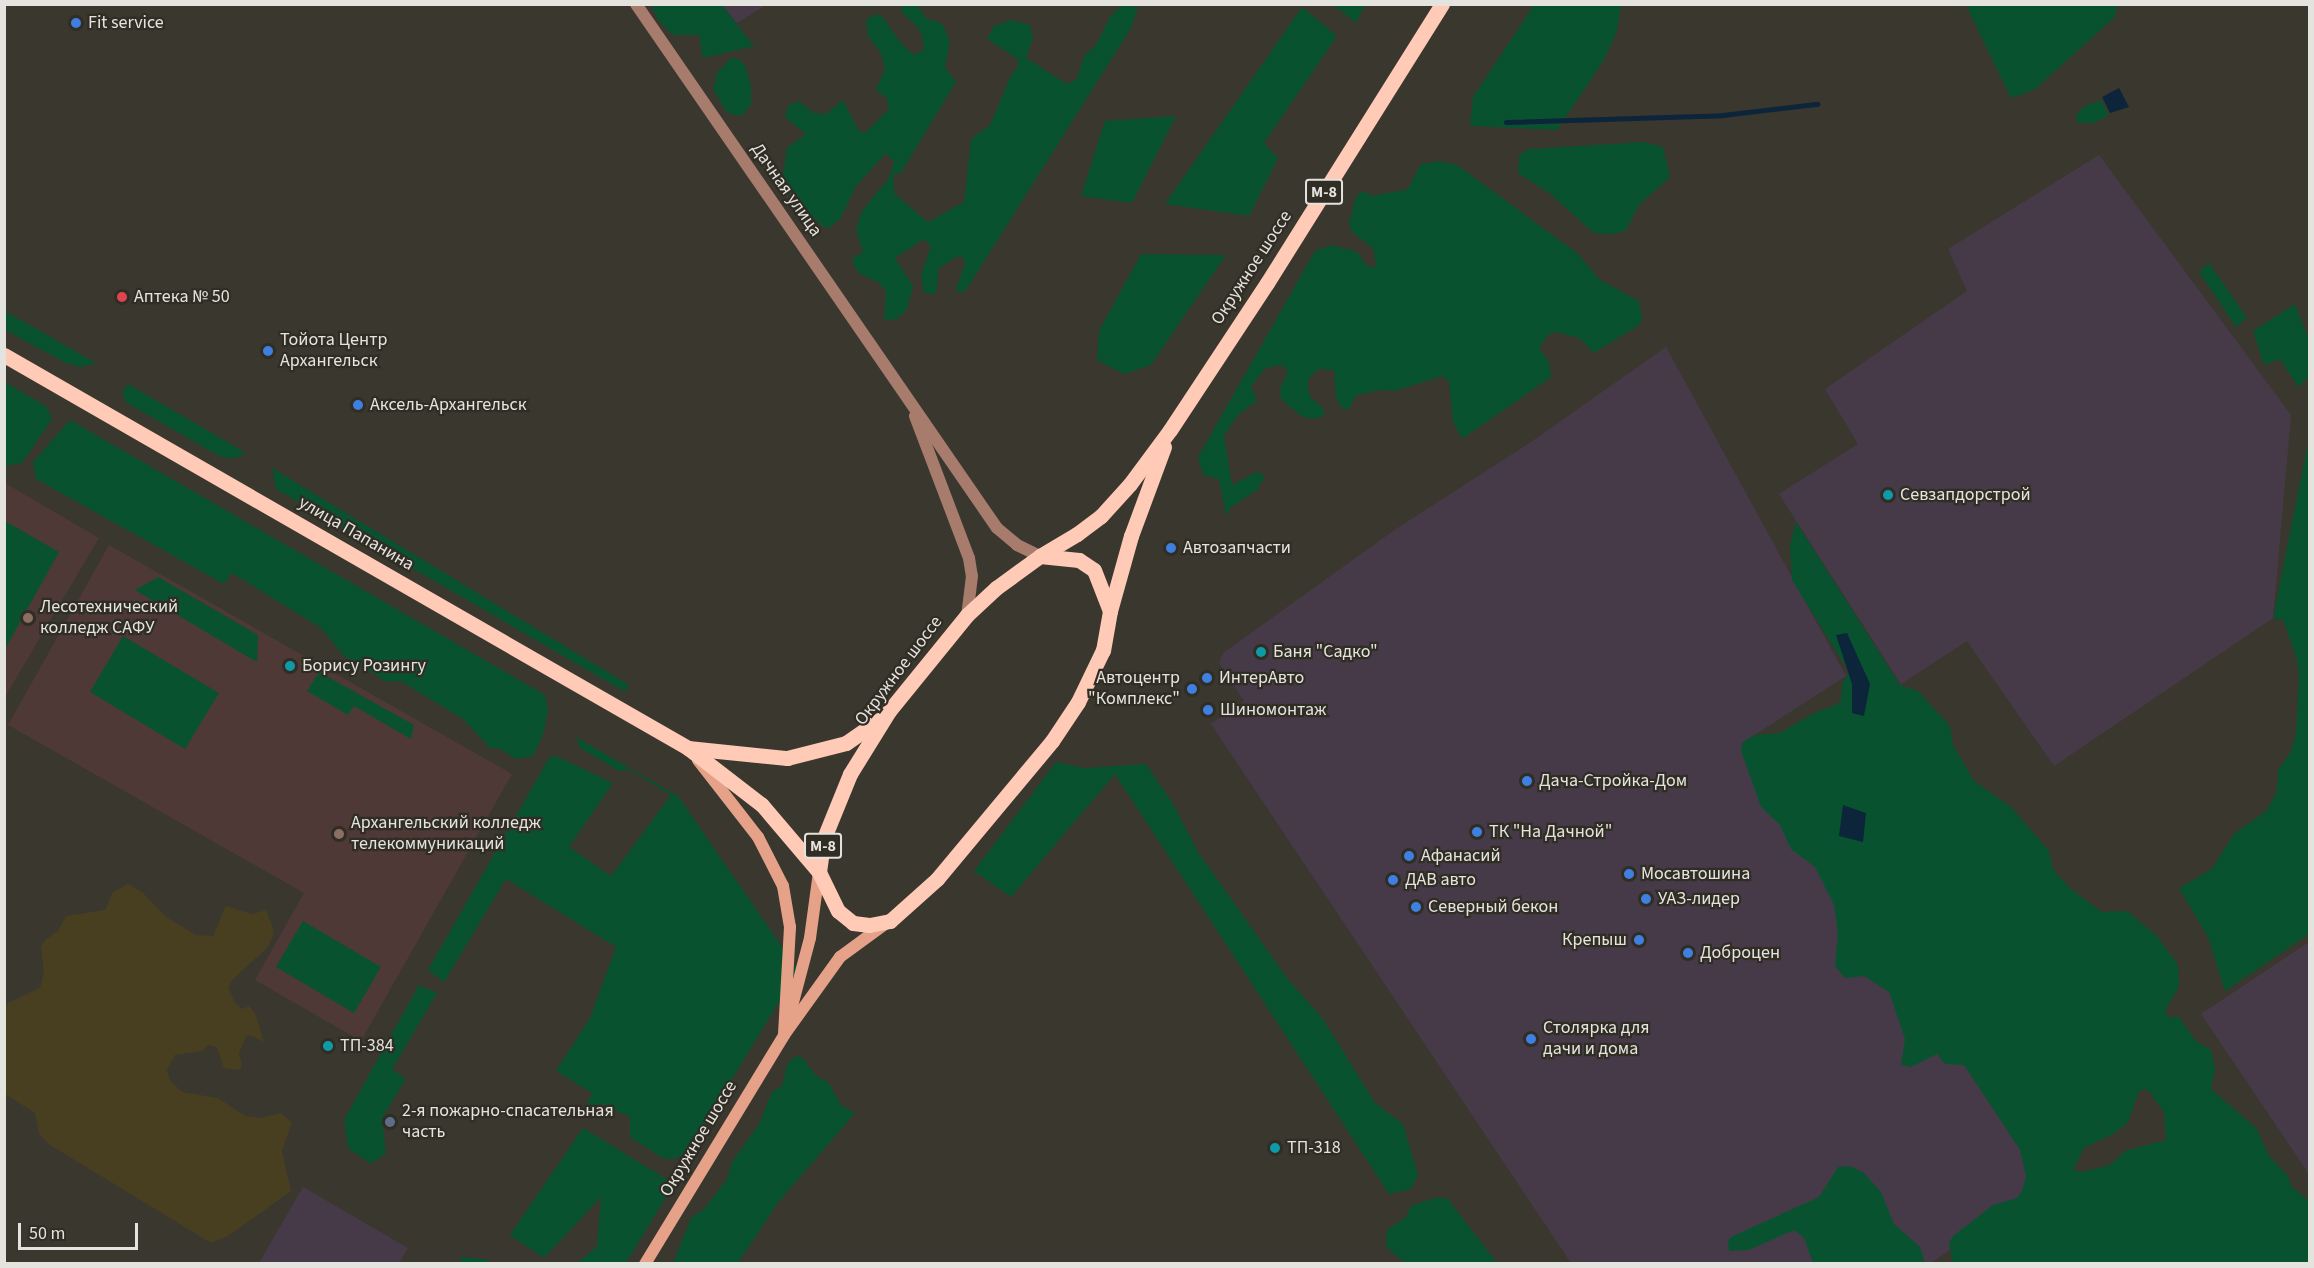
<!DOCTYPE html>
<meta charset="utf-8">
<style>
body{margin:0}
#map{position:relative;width:2314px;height:1268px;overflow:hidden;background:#3a372f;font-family:"Source Sans 3",sans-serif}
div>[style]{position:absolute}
.industrial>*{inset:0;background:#473a48}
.education>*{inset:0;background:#4e3936}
.green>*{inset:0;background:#095230}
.sand>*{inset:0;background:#473f1f}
.water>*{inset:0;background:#0c253b}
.stream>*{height:4.5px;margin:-2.25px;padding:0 2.25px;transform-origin:2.25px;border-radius:2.25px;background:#0c253b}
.tertiary>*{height:12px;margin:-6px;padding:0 6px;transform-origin:6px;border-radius:6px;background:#a77c6d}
.secondary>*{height:12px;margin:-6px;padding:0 6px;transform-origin:6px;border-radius:6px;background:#e6a289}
.primary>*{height:15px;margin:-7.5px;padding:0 7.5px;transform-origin:7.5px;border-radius:7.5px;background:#ffcab6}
.dots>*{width:16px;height:16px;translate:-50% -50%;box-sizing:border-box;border:3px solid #302d25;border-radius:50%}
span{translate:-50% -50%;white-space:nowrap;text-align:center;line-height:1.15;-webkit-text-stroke:4.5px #302d25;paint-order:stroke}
.shield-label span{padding:2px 4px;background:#302d25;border:2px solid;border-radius:4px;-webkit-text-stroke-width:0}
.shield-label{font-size:16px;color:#e5e3de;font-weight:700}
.poi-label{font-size:18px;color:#e5e3de}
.left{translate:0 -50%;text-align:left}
.right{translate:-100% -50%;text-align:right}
.street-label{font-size:18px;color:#e5e3de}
.frame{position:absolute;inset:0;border:6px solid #e5e3de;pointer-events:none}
.scale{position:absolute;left:18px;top:1223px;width:120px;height:27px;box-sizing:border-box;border:3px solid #e5e3de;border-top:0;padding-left:8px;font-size:18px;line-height:21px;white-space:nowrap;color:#e5e3de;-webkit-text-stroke:4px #302d25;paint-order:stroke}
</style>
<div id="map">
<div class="industrial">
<i style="clip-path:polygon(722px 5px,766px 5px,737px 23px)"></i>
<i style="clip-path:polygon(2099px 155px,2291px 415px,2273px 618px,2054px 766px,1967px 641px,1901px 684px,1779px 494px,1858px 444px,1825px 389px,1967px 291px,1948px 249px)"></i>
<i style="clip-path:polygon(1666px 347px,1846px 676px,1742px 743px,1945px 1064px,1973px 1063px,2051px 1177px,1931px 1263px,1571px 1263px,1211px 724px,1244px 701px,1219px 663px,1223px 653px,1396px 529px,1531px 442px)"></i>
<i style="clip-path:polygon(2309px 942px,2309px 1174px,2201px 1014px)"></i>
<i style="clip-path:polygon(303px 1187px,408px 1248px,399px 1263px,259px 1263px)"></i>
</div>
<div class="education">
<i style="clip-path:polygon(5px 483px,99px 538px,5px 697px)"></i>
<i style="clip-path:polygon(109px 545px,512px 774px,361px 1041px,255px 980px,304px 893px,8px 725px)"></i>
</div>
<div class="green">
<i style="clip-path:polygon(1123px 4px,1138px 8px,1131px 28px,966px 290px,960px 293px,956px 289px,965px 263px,963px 257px,956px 257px,939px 268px,936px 294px,924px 293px,921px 275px,931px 247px,924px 239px,895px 258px,913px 286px,907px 309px,897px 319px,884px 320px,886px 291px,878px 282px,860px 274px,853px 264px,853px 258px,863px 252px,856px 230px,862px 211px,889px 178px,894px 162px,886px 153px,856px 186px,840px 219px,829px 228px,823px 227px,792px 196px,786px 184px,783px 173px,787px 148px,806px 134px,785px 117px,788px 106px,799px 101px,814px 113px,826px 114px,843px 100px,859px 131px,865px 133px,889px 109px,886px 97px,876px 90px,885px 68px,880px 51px,868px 37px,866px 20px,876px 14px,882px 16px,901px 43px,914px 55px,924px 49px,922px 37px,917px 26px,903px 14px,901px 5px,917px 5px,927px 19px,942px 23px,950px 41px,945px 67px,956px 82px,900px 174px,895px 173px,893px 180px,895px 194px,928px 222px,964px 202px,971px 139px,990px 125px,1010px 77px,1018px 67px,1018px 59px,987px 39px,994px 26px,1011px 20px,1030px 25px,1033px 38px,1026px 58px,1067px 84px,1077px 79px,1084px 56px,1096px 45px,1110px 17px)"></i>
<i style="clip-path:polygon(651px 5px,722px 5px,754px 46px,703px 58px,699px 35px,673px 35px,658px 20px)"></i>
<i style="clip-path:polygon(1333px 5px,1365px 5px,1356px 23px)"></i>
<i style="clip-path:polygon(1534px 5px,1621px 5px,1617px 31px,1604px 60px,1557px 130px,1470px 126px,1473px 97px)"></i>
<i style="clip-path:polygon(1966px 5px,2117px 5px,2115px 17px,2034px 90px,2011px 98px)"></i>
<i style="clip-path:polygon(1302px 7px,1337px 36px,1264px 143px,1278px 158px,1249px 216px,1165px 204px)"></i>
<i style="clip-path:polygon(731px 58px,739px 59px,745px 66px,751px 85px,751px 105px,741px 116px,727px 113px,713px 89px,717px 73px)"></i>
<i style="clip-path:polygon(2101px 100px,2109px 115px,2093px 123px,2078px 123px,2076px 116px,2083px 107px)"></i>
<i style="clip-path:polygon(1176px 116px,1132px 203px,1081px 196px,1105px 121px)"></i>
<i style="clip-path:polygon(1644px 142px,1663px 147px,1670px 177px,1639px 205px,1626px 230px,1614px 234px,1594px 233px,1549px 193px,1518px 173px,1519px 156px,1528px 149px)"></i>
<i style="clip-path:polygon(1439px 161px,1457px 165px,1577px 253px,1600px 280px,1639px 301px,1642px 318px,1639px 325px,1594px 353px,1579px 338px,1555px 332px,1548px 335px,1539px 348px,1549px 362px,1551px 377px,1462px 439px,1453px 422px,1449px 381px,1442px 376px,1395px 391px,1379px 390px,1355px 396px,1349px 410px,1341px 407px,1336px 398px,1334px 370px,1318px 369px,1308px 380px,1308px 388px,1310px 397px,1323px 408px,1324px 416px,1312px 419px,1301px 416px,1281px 399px,1280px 389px,1288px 372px,1282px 365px,1266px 368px,1251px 386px,1257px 401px,1238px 415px,1224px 435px,1232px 485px,1257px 472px,1265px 476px,1257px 490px,1230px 508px,1226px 516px,1219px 479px,1203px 475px,1198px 457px,1315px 251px,1332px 245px,1357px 252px,1367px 266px,1376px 267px,1373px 248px,1352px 232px,1349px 223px,1356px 196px,1364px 191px,1372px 196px,1408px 189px,1421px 164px)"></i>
<i style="clip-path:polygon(1141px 254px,1226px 255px,1151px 365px,1124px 374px,1097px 360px,1099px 331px)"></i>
<i style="clip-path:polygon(2209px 263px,2247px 318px,2236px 327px,2199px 272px)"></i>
<i style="clip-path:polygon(2295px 304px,2310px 342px,2309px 377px,2298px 387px,2280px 359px,2264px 365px,2253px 331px)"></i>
<i style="clip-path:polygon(4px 311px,5px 311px,96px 363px,80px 367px,66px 363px,5px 330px)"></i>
<i style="clip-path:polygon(5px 382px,47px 407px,52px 419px,22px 463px,5px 466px)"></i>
<i style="clip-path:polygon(128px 384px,246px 453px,235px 458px,221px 457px,127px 403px,122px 393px)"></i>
<i style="clip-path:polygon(70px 420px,545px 695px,548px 709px,544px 732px,533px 756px,516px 759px,498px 748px,490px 748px,463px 719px,401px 681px,387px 682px,344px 656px,321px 628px,232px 573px,224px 584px,36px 479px,33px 462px)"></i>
<i style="clip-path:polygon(2309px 438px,2309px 934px,2225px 991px,2208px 937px,2179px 888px,2212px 869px,2234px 834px,2267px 810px,2277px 791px,2278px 770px,2290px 753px,2296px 734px,2299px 674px,2296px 656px,2283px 620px,2273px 618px)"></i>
<i style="clip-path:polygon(272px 468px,629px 685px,625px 692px,276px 489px)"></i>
<i style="clip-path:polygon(5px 521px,59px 552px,5px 649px)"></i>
<i style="clip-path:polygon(evenodd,1796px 522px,1900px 685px,1918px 691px,1950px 726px,1953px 745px,1974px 781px,2011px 807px,2049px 851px,2053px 870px,2072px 890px,2102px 912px,2127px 911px,2156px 935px,2173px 958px,2178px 966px,2179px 986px,2165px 1011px,2170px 1018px,2178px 1016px,2196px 1041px,2211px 1050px,2215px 1069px,2211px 1089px,2257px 1129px,2269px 1156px,2288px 1176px,2291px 1186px,2309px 1201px,2309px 1263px,1953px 1263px,1949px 1243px,1953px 1236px,1993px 1205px,2017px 1198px,2022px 1191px,2026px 1176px,2020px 1150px,1964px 1065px,1945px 1064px,1937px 1054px,1911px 1067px,1901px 1065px,1905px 1039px,1889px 992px,1864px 976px,1845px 978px,1835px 966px,1838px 933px,1834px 905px,1815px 867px,1791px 849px,1780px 825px,1761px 807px,1741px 751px,1742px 743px,1754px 735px,1780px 733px,1816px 712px,1834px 706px,1841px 701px,1842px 684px,1849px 672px,1792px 580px,1790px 546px,1796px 522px,2147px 1089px,2164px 1112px,2166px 1140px,2125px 1151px,2110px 1165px,2082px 1172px,2073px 1170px,2084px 1148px,2115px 1133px,2128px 1122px,2139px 1091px,2147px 1089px)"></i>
<i style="clip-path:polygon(158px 577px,258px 635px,257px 662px,135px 590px)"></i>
<i style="clip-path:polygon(123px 636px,219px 693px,185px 749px,90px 692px)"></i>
<i style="clip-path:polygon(319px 672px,414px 725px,411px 739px,354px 706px,348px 715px,307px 691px)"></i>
<i style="clip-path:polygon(576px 737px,678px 796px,798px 970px,690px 1149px,678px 1158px,664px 1159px,630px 1137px,630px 1117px,601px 1104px,596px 1105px,591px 1116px,584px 1111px,592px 1093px,556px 1071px,590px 1018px,616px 947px,506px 879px,444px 982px,428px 970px,549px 758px,556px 756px,613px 783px,569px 847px,611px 876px,671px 795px,629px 769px,619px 771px,580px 748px)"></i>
<i style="clip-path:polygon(1056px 762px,1084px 768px,1146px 764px,1173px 804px,1198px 852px,1287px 978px,1323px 1019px,1375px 1103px,1403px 1124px,1418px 1175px,1411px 1189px,1389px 1194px,1115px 774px,1011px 897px,974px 871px)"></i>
<i style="clip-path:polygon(303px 921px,381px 967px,354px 1013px,276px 967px)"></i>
<i style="clip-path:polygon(419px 985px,437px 993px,392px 1069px,406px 1079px,382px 1118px,386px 1153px,371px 1164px,348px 1148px,344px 1120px)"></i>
<i style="clip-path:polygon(796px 1056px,803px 1058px,816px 1076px,829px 1083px,841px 1105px,855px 1113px,777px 1204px,738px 1263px,673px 1263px,691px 1218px,705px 1208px,727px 1179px,732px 1162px,759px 1124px,772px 1092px,782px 1086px,787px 1064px)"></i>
<i style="clip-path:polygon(583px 1128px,668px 1180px,669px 1192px,626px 1263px,578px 1263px,597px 1246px,601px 1197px,544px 1258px,510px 1235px)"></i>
<i style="clip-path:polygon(1849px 1166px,1863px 1172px,1881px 1192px,1894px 1224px,1920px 1247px,1925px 1263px,1813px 1263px,1804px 1238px,1794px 1230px,1749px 1250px,1729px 1251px,1728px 1240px,1733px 1236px,1819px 1197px,1838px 1167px)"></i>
<i style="clip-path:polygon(1434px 1198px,1447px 1198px,1497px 1263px,1405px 1263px,1386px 1247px,1387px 1230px,1406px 1217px,1411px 1206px)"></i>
<i style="clip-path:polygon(461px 1257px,489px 1260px,487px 1263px,460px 1263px)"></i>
</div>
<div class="sand">
<i style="clip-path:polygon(128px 884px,143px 893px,166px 917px,196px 935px,213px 936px,226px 906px,252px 914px,266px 910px,272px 925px,274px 934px,267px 948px,233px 979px,228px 987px,235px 1003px,242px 1009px,249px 1006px,255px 1013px,264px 1042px,250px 1035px,246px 1037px,239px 1053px,242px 1067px,238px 1070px,224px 1068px,217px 1047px,208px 1045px,202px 1051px,175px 1055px,167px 1070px,170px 1080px,182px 1092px,218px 1098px,245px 1116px,260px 1118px,281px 1113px,292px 1123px,282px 1151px,291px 1191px,228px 1236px,211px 1243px,50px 1145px,39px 1134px,35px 1113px,5px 1094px,5px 1010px,8px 1003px,40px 988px,44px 972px,41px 947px,45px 940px,58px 931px,66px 916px,105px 910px,113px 892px)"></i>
</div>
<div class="water">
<i style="clip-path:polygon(2119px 88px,2129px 107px,2110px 113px,2102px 97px)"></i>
<i style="clip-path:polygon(1847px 633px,1870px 684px,1864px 716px,1852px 713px,1852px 684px,1836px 635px)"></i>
<i style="clip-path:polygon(1843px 805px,1866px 813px,1863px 842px,1839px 836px)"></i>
</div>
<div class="stream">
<i style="left:1506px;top:122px;width:217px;rotate:-1.8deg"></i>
<i style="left:1723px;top:115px;width:95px;rotate:-6.7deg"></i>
</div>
<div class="tertiary">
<i style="left:636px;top:4px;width:636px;rotate:55.44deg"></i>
<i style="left:997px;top:528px;width:26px;rotate:40deg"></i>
<i style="left:1017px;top:545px;width:25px;rotate:26deg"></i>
<i style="left:915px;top:416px;width:152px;rotate:69.2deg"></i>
<i style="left:969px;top:558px;width:18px;rotate:81deg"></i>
<i style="left:972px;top:576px;width:39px;rotate:97deg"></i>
</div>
<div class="secondary">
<i style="left:698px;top:760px;width:98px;rotate:52.1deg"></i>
<i style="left:758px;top:837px;width:55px;rotate:63deg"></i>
<i style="left:783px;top:886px;width:42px;rotate:80.3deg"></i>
<i style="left:790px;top:927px;width:106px;rotate:93.2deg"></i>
<i style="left:791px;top:1010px;width:74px;rotate:-75.2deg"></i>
<i style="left:810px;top:938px;width:67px;rotate:-82.2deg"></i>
<i style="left:645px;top:1264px;width:268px;rotate:-58.7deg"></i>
<i style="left:784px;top:1035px;width:96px;rotate:-54.3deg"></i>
<i style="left:840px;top:957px;width:56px;rotate:-36.3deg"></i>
</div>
<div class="primary">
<i style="left:4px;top:355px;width:789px;rotate:29.88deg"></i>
<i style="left:688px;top:748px;width:93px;rotate:37.6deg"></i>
<i style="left:762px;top:805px;width:88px;rotate:49.6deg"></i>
<i style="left:1040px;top:556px;width:39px;rotate:6deg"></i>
<i style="left:1079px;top:560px;width:18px;rotate:34deg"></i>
<i style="left:1094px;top:570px;width:44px;rotate:68.7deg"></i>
<i style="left:1110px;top:611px;width:40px;rotate:100deg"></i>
<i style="left:1103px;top:650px;width:58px;rotate:115.7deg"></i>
<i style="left:1078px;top:702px;width:47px;rotate:123.7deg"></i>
<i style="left:1052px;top:741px;width:180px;rotate:129.8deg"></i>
<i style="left:937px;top:879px;width:63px;rotate:138.2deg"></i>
<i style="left:890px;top:921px;width:21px;rotate:169deg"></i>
<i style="left:869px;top:925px;width:16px;rotate:-173deg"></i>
<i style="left:853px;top:923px;width:19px;rotate:-141deg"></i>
<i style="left:838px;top:911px;width:43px;rotate:-116deg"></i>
<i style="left:819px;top:872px;width:34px;rotate:-82deg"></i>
<i style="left:824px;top:838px;width:69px;rotate:-67.9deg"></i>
<i style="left:850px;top:774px;width:74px;rotate:-58.2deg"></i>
<i style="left:889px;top:711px;width:124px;rotate:-50.9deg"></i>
<i style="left:967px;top:615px;width:40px;rotate:-43deg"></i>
<i style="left:996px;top:588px;width:54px;rotate:-36deg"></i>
<i style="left:1040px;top:556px;width:43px;rotate:-30.7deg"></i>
<i style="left:1077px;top:534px;width:30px;rotate:-37deg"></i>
<i style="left:1101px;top:516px;width:43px;rotate:-47.8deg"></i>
<i style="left:1130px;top:484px;width:67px;rotate:-53.5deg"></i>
<i style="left:1170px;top:430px;width:176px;rotate:-56.6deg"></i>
<i style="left:1267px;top:283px;width:329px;rotate:-57.9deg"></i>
<i style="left:1110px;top:611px;width:78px;rotate:-74.4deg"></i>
<i style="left:1131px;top:536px;width:95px;rotate:-69.7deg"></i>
<i style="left:688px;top:748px;width:100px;rotate:5.8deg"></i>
<i style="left:787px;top:758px;width:61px;rotate:-14.3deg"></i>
<i style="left:846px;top:743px;width:40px;rotate:-34.9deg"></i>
</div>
<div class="dots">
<i style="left:76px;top:23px;background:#3f7fe0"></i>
<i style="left:122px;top:297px;background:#e0444e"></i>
<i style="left:268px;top:351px;background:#3f7fe0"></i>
<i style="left:358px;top:405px;background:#3f7fe0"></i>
<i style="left:1888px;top:495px;background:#0f9aa8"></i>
<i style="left:1171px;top:548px;background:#3f7fe0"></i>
<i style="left:28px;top:618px;background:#8d6e63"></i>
<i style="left:1261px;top:652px;background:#0f9aa8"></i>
<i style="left:290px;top:666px;background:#0f9aa8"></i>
<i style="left:1207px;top:678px;background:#3f7fe0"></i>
<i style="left:1192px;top:689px;background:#3f7fe0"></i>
<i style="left:1208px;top:710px;background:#3f7fe0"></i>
<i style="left:1527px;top:781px;background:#3f7fe0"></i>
<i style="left:1477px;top:832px;background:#3f7fe0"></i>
<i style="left:339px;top:834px;background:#8d6e63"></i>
<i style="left:1409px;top:856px;background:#3f7fe0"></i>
<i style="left:1629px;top:874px;background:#3f7fe0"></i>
<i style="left:1393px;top:880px;background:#3f7fe0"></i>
<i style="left:1646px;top:899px;background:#3f7fe0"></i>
<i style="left:1416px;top:907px;background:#3f7fe0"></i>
<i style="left:1639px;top:940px;background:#3f7fe0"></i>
<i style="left:1688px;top:953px;background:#3f7fe0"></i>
<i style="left:1531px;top:1039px;background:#3f7fe0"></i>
<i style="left:328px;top:1046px;background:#0f9aa8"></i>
<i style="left:390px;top:1122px;background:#5c6f8a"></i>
<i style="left:1275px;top:1148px;background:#0f9aa8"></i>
</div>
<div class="shield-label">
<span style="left:1324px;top:192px">М-8</span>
<span style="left:823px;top:846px">М-8</span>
</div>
<div class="poi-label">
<span class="left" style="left:88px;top:23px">Fit service</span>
<span class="left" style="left:134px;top:297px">Аптека № 50</span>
<span class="left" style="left:280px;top:351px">Тойота Центр<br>Архангельск</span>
<span class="left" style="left:370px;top:405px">Аксель-Архангельск</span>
<span class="left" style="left:1900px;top:495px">Севзапдорстрой</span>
<span class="left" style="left:1183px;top:548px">Автозапчасти</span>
<span class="left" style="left:40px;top:618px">Лесотехнический<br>колледж САФУ</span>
<span class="left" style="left:1273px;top:652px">Баня "Садко"</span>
<span class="left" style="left:302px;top:666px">Борису Розингу</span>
<span class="left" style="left:1219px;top:678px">ИнтерАвто</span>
<span class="right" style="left:1180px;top:689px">Автоцентр<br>"Комплекс"</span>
<span class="left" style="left:1220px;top:710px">Шиномонтаж</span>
<span class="left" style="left:1539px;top:781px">Дача-Стройка-Дом</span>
<span class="left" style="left:351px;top:834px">Архангельский колледж<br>телекоммуникаций</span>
<span class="left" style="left:1489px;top:832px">ТК "На Дачной"</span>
<span class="left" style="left:1421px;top:856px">Афанасий</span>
<span class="left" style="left:1641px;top:874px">Мосавтошина</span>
<span class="left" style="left:1405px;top:880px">ДАВ авто</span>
<span class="left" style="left:1658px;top:899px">УАЗ-лидер</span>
<span class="left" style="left:1428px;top:907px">Северный бекон</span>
<span class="right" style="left:1627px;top:940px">Крепыш</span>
<span class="left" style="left:1700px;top:953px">Доброцен</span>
<span class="left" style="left:1543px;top:1039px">Столярка для<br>дачи и дома</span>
<span class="left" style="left:340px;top:1046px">ТП-384</span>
<span class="left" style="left:402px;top:1122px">2-я пожарно-спасательная<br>часть</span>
<span class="left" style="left:1287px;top:1148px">ТП-318</span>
</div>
<div class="street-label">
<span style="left:786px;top:190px;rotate:55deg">Дачная улица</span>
<span style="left:1252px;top:268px;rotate:-57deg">Окружное шоссе</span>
<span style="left:356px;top:534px;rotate:30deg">улица Папанина</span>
<span style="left:899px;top:671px;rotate:-53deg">Окружное шоссе</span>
<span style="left:699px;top:1139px;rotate:-59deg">Окружное шоссе</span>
</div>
<div class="frame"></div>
<div class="scale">50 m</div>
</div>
